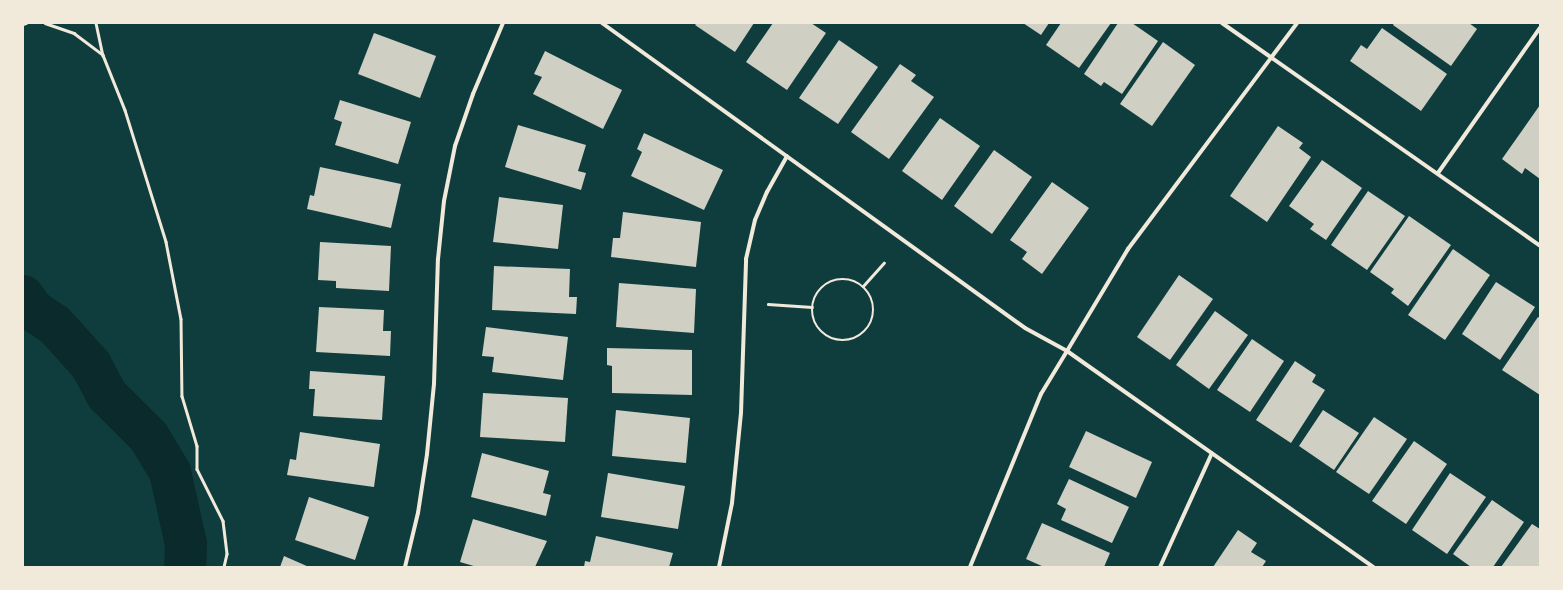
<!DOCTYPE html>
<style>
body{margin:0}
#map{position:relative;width:1563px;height:590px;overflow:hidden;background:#0f3d3e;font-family:"Space Grotesk",sans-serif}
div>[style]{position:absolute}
.river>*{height:42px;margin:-21px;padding:0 21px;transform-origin:21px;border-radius:21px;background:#0a2a2b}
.building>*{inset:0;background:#cfcfc3}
.path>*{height:2.5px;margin:-1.25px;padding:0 1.25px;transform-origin:1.25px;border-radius:1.25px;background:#f1e9da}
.path>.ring{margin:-1.25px;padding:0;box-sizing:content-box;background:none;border:2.5px solid #f1e9da;border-radius:50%}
.minor>*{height:4px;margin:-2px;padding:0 2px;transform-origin:2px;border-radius:2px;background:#f1e9da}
span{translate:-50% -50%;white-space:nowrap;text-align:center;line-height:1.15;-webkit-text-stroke:4px #f1e9da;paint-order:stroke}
.frame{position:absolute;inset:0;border:24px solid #f1e9da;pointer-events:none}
</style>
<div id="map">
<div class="river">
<i style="left:23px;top:296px;width:19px;rotate:54deg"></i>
<i style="left:34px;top:311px;width:25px;rotate:34deg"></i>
<i style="left:55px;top:325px;width:54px;rotate:48deg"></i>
<i style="left:91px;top:365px;width:34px;rotate:62deg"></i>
<i style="left:107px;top:395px;width:59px;rotate:45deg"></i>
<i style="left:149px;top:437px;width:41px;rotate:59deg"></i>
<i style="left:170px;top:472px;width:74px;rotate:77.5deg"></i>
<i style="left:186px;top:544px;width:23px;rotate:92deg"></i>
</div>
<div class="building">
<i style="clip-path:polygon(697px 23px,754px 23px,735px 52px,695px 25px)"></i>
<i style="clip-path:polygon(773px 23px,811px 23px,826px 33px,787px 90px,746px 62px)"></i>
<i style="clip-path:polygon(1023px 23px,1049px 23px,1041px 35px)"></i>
<i style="clip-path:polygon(1061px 23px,1111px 23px,1079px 68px,1046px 45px)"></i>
<i style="clip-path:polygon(1118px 23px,1132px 23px,1158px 41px,1122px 94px,1104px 82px,1101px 86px,1084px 74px)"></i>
<i style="clip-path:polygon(1394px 23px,1469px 23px,1477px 29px,1451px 66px,1393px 25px)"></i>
<i style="clip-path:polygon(1382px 28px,1447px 74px,1421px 111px,1350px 61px,1361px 45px,1367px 49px)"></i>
<i style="clip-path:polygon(374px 33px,436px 56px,420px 98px,358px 74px)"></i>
<i style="clip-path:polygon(839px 40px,878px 67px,838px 124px,799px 98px)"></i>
<i style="clip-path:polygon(1163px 42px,1195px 65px,1152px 126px,1120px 104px)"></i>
<i style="clip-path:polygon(545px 51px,622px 90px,603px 129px,533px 94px,542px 77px,534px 74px)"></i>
<i style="clip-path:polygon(900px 64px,916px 75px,911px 81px,934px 97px,889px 159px,851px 132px)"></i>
<i style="clip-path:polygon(340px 100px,411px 122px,398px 164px,335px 145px,342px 122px,334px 119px)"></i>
<i style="clip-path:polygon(1540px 105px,1540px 179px,1525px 168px,1522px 174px,1502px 159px)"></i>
<i style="clip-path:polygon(940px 118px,980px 146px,942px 200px,902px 171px)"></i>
<i style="clip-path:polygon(518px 125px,586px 145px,578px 171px,586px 173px,581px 190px,505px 167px)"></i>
<i style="clip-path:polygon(1278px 126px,1303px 143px,1299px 148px,1311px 157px,1267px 222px,1230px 196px)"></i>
<i style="clip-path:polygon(644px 133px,723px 170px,704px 210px,631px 176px,642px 152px,637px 149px)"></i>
<i style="clip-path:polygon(994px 150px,1032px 177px,992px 234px,954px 206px)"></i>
<i style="clip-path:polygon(1322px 160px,1362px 188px,1326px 240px,1310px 229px,1314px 224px,1289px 206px)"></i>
<i style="clip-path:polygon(320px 167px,401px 184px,391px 228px,307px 209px,310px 195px,314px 196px)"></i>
<i style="clip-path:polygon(1052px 182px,1089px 208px,1042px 274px,1022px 259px,1027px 252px,1010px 240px)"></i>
<i style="clip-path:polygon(1368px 191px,1405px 216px,1367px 270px,1331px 245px)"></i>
<i style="clip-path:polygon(499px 197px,563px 205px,558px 249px,493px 242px)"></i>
<i style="clip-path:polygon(623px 212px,701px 222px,696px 267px,611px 257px,613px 238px,620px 238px)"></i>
<i style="clip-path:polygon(1409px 216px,1451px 245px,1408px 306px,1391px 293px,1394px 289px,1370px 272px)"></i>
<i style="clip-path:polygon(320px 242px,391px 246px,389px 291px,336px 288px,336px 281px,318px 280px)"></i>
<i style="clip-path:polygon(1453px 249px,1490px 275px,1445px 340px,1408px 315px)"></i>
<i style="clip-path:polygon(494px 266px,570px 269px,569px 297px,577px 297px,576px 314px,492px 310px)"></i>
<i style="clip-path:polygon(1179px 275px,1213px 299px,1170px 360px,1137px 337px)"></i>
<i style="clip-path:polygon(1496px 282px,1535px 307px,1500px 360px,1462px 334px)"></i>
<i style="clip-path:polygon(619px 283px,696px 289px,694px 333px,616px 327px)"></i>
<i style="clip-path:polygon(319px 307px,384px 310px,383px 331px,391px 331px,390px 356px,316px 352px)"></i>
<i style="clip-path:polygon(1215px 311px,1248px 335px,1209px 389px,1176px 365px)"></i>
<i style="clip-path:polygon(1538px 317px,1540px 318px,1540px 395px,1502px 370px)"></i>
<i style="clip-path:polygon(486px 327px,568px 337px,563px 380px,492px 372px,494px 357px,482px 356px)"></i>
<i style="clip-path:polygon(1252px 339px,1284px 361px,1250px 412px,1217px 390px)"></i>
<i style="clip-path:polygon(607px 348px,692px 350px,692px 395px,612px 393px,612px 366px,607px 365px)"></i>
<i style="clip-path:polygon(1295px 361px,1316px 375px,1312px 382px,1325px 390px,1291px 443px,1256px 420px)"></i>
<i style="clip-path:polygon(310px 371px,385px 376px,382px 420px,313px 416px,315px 389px,309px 389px)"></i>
<i style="clip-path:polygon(483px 393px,568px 398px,565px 442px,480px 437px)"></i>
<i style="clip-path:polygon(616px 410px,690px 418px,686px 463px,612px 456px)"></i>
<i style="clip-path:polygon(1323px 410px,1359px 433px,1334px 470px,1299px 446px)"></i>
<i style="clip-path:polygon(1374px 417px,1407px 439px,1369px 494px,1336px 472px)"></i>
<i style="clip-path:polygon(1086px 431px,1152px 462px,1136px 498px,1069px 467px)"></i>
<i style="clip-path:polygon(300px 432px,380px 444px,374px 487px,287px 475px,290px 459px,296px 460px)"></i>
<i style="clip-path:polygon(1414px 441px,1447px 464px,1406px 524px,1372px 501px)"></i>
<i style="clip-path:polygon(482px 453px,549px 471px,543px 493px,551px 495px,546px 516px,471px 497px)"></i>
<i style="clip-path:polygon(608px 473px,685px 486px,678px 529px,601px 517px)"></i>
<i style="clip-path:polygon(1450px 473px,1486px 497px,1447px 554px,1412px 530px)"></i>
<i style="clip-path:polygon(1069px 479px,1129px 507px,1112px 543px,1061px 520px,1066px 509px,1057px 504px)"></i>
<i style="clip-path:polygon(309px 497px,369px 517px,355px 560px,295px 540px)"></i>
<i style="clip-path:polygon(1492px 500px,1524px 522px,1493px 567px,1471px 567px,1453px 554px)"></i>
<i style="clip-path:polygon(473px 519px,547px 541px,535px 567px,477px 567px,460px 562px)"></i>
<i style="clip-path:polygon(1042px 523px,1110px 553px,1104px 567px,1044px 567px,1026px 559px)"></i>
<i style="clip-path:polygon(1532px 524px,1540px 529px,1540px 567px,1501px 567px)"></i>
<i style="clip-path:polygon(1238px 530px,1257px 543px,1251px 552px,1266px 561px,1262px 567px,1213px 567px)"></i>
<i style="clip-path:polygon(596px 536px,673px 553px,669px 567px,584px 567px,585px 561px,590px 562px)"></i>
<i style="clip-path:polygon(284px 556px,309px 567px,280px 567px)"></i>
</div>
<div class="path">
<i style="left:45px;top:23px;width:31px;rotate:19deg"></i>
<i style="left:74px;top:33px;width:36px;rotate:37deg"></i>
<i style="left:96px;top:23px;width:33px;rotate:78deg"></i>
<i style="left:103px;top:55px;width:59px;rotate:68.2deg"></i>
<i style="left:125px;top:110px;width:138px;rotate:72.7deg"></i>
<i style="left:166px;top:242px;width:78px;rotate:79deg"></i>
<i style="left:181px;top:319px;width:77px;rotate:89.3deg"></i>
<i style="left:182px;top:396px;width:52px;rotate:73.3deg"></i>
<i style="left:197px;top:446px;width:23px;rotate:90deg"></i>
<i style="left:197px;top:469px;width:58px;rotate:63.4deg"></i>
<i style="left:223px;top:521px;width:33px;rotate:83deg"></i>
<i style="left:227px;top:554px;width:13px;rotate:103deg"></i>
<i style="left:23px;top:24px;width:3px;rotate:-18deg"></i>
<i class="ring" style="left:812px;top:279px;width:59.5px;height:59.5px"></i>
<i style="left:863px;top:286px;width:31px;rotate:-48deg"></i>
<i style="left:768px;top:304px;width:44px;rotate:3.9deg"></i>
</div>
<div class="minor">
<i style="left:602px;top:23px;width:521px;rotate:35.79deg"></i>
<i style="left:1025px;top:328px;width:48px;rotate:28.7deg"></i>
<i style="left:1067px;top:351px;width:375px;rotate:35.2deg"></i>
<i style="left:1222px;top:23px;width:388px;rotate:35deg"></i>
<i style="left:1438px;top:173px;width:177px;rotate:-54.9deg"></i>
<i style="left:405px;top:567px;width:56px;rotate:-76.5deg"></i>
<i style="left:418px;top:513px;width:60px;rotate:-81.3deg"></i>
<i style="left:427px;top:454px;width:70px;rotate:-84.3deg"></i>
<i style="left:434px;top:384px;width:125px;rotate:-88.2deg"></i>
<i style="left:438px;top:259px;width:58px;rotate:-84.1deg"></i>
<i style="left:444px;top:201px;width:56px;rotate:-78.7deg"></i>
<i style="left:455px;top:146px;width:55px;rotate:-70.9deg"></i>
<i style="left:473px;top:94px;width:77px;rotate:-67.1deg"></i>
<i style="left:719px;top:567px;width:65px;rotate:-78.5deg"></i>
<i style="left:732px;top:503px;width:90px;rotate:-84.3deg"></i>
<i style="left:741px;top:413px;width:154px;rotate:-88.1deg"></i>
<i style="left:746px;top:259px;width:40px;rotate:-77deg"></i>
<i style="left:755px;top:220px;width:30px;rotate:-67deg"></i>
<i style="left:767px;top:192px;width:41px;rotate:-60.9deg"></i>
<i style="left:970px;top:567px;width:187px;rotate:-67.7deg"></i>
<i style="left:1041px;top:394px;width:50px;rotate:-58.8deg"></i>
<i style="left:1067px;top:351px;width:119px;rotate:-59.1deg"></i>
<i style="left:1128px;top:249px;width:282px;rotate:-53.2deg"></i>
<i style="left:1160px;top:567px;width:125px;rotate:-65.5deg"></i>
</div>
<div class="frame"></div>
</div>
